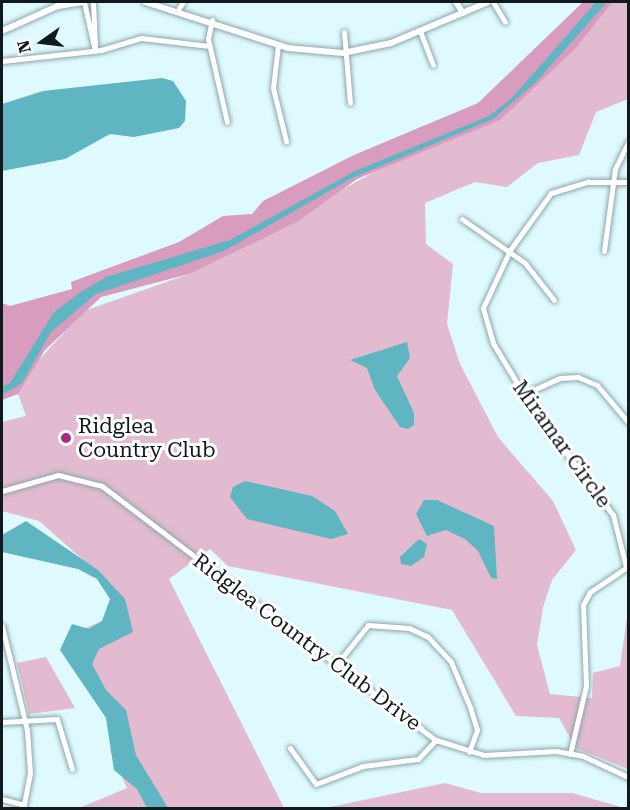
<!DOCTYPE html>
<style>
body{margin:0}
#map{position:relative;width:630px;height:810px;overflow:hidden;background:#defafe;font-family:"Roboto Serif",serif}
div>[style]{position:absolute}
.green>*{inset:0;background:#e2bbd0}
.forest>*{inset:0;background:#d89cbe}
.water>*{inset:0;background:#5fb5c1}
.roads{filter:drop-shadow(0 0 2px #8da6aa) drop-shadow(0 0 2px #8da6aa)}
.minor>*{height:5px;margin:-2.5px;padding:0 2.5px;transform-origin:2.5px;border-radius:2.5px;background:#fff}
.tertiary>*{height:6px;margin:-3px;padding:0 3px;transform-origin:3px;border-radius:3px;background:#fff}
.dots>*{width:16px;height:16px;translate:-50% -50%;box-sizing:border-box;border:3px solid #fff;border-radius:50%}
span{translate:-50% -50%;white-space:nowrap;text-align:center;line-height:1.15;-webkit-text-stroke:6px #fff;paint-order:stroke}
.poi-label{font-size:21px;color:#10191b}
.left{translate:0 -50%;text-align:left}
.street-label{font-size:21px;color:#10191b}
.frame{position:absolute;inset:0;border:3px solid #10191b;pointer-events:none}
.north{position:absolute;left:12px;top:12px;width:60px;height:60px;-webkit-text-stroke:4px #fff;paint-order:stroke;rotate:256deg;font-size:16px;font-weight:700;line-height:24px;text-align:center;color:#10191b}
.north::after{content:'';display:block;margin:auto;width:21px;height:27px;background:#10191b;clip-path:polygon(50% 0,100% 100%,50% 72%,0 100%)}
</style>
<div id="map">
<div class="green">
<i style="clip-path:polygon(613px 2px,628px 2px,628px 99px,596px 112px,579px 155px,538px 163px,507px 187px,475px 182px,425px 203px,426px 244px,453px 264px,447px 324px,460px 364px,498px 437px,553px 501px,576px 550px,552px 580px,543px 607px,537px 645px,550px 694px,592px 698px,593px 673px,620px 666px,628px 610px,628px 769px,576px 748px,559px 718px,516px 716px,452px 610px,228px 566px,210px 549px,169px 579px,284px 808px,79px 808px,127px 788px,110px 750px,114px 744px,96px 680px,75px 632px,110px 618px,115px 588px,39px 521px,2px 511px,2px 422px,26px 416px,18px 394px,36px 363px,84px 311px,189px 274px,387px 165px,576px 48px)"></i>
<i style="clip-path:polygon(46px 657px,75px 708px,29px 714px,17px 663px)"></i>
<i style="clip-path:polygon(445px 783px,481px 793px,572px 793px,625px 808px,325px 808px)"></i>
</div>
<div class="forest">
<i style="clip-path:polygon(583px 2px,613px 2px,576px 48px,500px 120px,357px 179px,297px 222px,189px 274px,101px 297px,45px 350px,18px 394px,2px 400px,2px 303px,10px 306px,72px 289px,71px 282px,179px 242px,223px 216px,252px 214px,263px 201px,354px 155px,478px 103px)"></i>
</div>
<div class="water">
<i style="clip-path:polygon(596px 2px,607px 2px,536px 82px,493px 119px,352px 178px,224px 251px,96px 294px,51px 332px,22px 383px,2px 395px,2px 387px,10px 383px,54px 312px,81px 292px,106px 277px,230px 240px,355px 171px,489px 116px,512px 98px)"></i>
<i style="clip-path:polygon(162px 78px,173px 81px,186px 101px,185px 121px,179px 128px,134px 137px,110px 134px,65px 159px,2px 171px,2px 104px,43px 91px)"></i>
<i style="clip-path:polygon(407px 342px,410px 358px,397px 376px,414px 413px,414px 425px,408px 429px,400px 427px,375px 390px,367px 368px,350px 360px)"></i>
<i style="clip-path:polygon(245px 481px,312px 496px,335px 511px,348px 534px,331px 539px,247px 519px,230px 497px,233px 487px)"></i>
<i style="clip-path:polygon(424px 500px,437px 500px,494px 526px,497px 579px,491px 578px,478px 551px,465px 539px,446px 530px,427px 536px,416px 514px)"></i>
<i style="clip-path:polygon(26px 521px,98px 570px,125px 599px,133px 632px,99px 649px,92px 664px,106px 690px,126px 710px,136px 755px,168px 808px,147px 808px,137px 789px,114px 770px,106px 718px,60px 650px,72px 624px,89px 629px,102px 621px,110px 599px,97px 579px,78px 569px,2px 552px,2px 535px)"></i>
<i style="clip-path:polygon(419px 539px,427px 544px,424px 557px,411px 566px,401px 564px,400px 557px)"></i>
</div>
<div class="roads">
<div class="minor">
<i style="left:84px;top:2px;width:50px;rotate:77.3deg"></i>
<i style="left:93px;top:2px;width:44px;rotate:87.4deg"></i>
<i style="left:493px;top:2px;width:23px;rotate:59deg"></i>
<i style="left:179px;top:8px;width:7px;rotate:-56deg"></i>
<i style="left:212px;top:20px;width:19px;rotate:102deg"></i>
<i style="left:208px;top:39px;width:85px;rotate:77.1deg"></i>
<i style="left:420px;top:31px;width:36px;rotate:69deg"></i>
<i style="left:344px;top:32px;width:71px;rotate:85.2deg"></i>
<i style="left:278px;top:45px;width:43px;rotate:96.6deg"></i>
<i style="left:273px;top:88px;width:55px;rotate:76.2deg"></i>
<i style="left:2px;top:61px;width:100px;rotate:-6.3deg"></i>
<i style="left:101px;top:50px;width:42px;rotate:-16.7deg"></i>
<i style="left:141px;top:38px;width:69px;rotate:6.6deg"></i>
<i style="left:462px;top:219px;width:77px;rotate:34.9deg"></i>
<i style="left:525px;top:263px;width:47px;rotate:51.9deg"></i>
<i style="left:604px;top:251px;width:83px;rotate:-82.4deg"></i>
<i style="left:615px;top:169px;width:30px;rotate:-64deg"></i>
<i style="left:524px;top:394px;width:39px;rotate:-24deg"></i>
<i style="left:560px;top:378px;width:18px;rotate:-3deg"></i>
<i style="left:578px;top:377px;width:21px;rotate:23deg"></i>
<i style="left:597px;top:385px;width:48px;rotate:50deg"></i>
<i style="left:2px;top:491px;width:58px;rotate:-15.9deg"></i>
<i style="left:58px;top:475px;width:45px;rotate:14deg"></i>
<i style="left:102px;top:486px;width:420px;rotate:37.3deg"></i>
<i style="left:436px;top:740px;width:50px;rotate:17.4deg"></i>
<i style="left:484px;top:755px;width:72px;rotate:-3.2deg"></i>
<i style="left:556px;top:751px;width:27px;rotate:10deg"></i>
<i style="left:583px;top:756px;width:50px;rotate:25deg"></i>
<i style="left:626px;top:567px;width:54px;rotate:-104deg"></i>
<i style="left:613px;top:515px;width:134px;rotate:-127.1deg"></i>
<i style="left:532px;top:408px;width:76px;rotate:-121deg"></i>
<i style="left:493px;top:343px;width:36px;rotate:-106deg"></i>
<i style="left:483px;top:308px;width:64px;rotate:-65deg"></i>
<i style="left:510px;top:250px;width:70px;rotate:-54.3deg"></i>
<i style="left:551px;top:193px;width:39px;rotate:-17deg"></i>
<i style="left:588px;top:182px;width:40px"></i>
<i style="left:2px;top:626px;width:107px;rotate:76.5deg"></i>
<i style="left:27px;top:730px;width:43px;rotate:86deg"></i>
<i style="left:30px;top:773px;width:36px;rotate:101deg"></i>
<i style="left:336px;top:665px;width:51px;rotate:-51.3deg"></i>
<i style="left:368px;top:625px;width:41px;rotate:4.2deg"></i>
<i style="left:409px;top:628px;width:21px;rotate:25deg"></i>
<i style="left:428px;top:637px;width:34px;rotate:47deg"></i>
<i style="left:451px;top:662px;width:49px;rotate:67.1deg"></i>
<i style="left:470px;top:707px;width:24px;rotate:73deg"></i>
<i style="left:477px;top:730px;width:23px;rotate:110deg"></i>
<i style="left:2px;top:722px;width:55px;rotate:-3.1deg"></i>
<i style="left:57px;top:719px;width:52px;rotate:73.3deg"></i>
<i style="left:290px;top:748px;width:44px;rotate:54.2deg"></i>
<i style="left:316px;top:784px;width:50px;rotate:-21deg"></i>
<i style="left:363px;top:766px;width:55px;rotate:-7.3deg"></i>
<i style="left:418px;top:759px;width:26px;rotate:-47deg"></i>
<i style="left:570px;top:754px;width:70px;rotate:-76.8deg"></i>
<i style="left:586px;top:686px;width:81px;rotate:-92.1deg"></i>
<i style="left:583px;top:605px;width:15px;rotate:-62deg"></i>
<i style="left:590px;top:592px;width:45px;rotate:-34deg"></i>
<i style="left:2px;top:799px;width:23px;rotate:15deg"></i>
</div>
<div class="tertiary">
<i style="left:145px;top:2px;width:150px;rotate:17.8deg"></i>
<i style="left:288px;top:48px;width:55px;rotate:5.2deg"></i>
<i style="left:343px;top:53px;width:49px;rotate:-11.8deg"></i>
<i style="left:391px;top:43px;width:105px;rotate:-22.9deg"></i>
<i style="left:456px;top:2px;width:13px;rotate:58deg"></i>
<i style="left:2px;top:31px;width:61px;rotate:-24.1deg"></i>
<i style="left:58px;top:6px;width:24px;rotate:-9deg"></i>
</div>
</div>
<div class="dots">
<i style="left:66px;top:438px;background:#a92d7f"></i>
</div>
<div class="poi-label">
<span class="left" style="left:78px;top:438px">Ridglea<br>Country Club</span>
</div>
<div class="street-label">
<span style="left:562px;top:444px;rotate:54deg">Miramar Circle</span>
<span style="left:307px;top:642px;rotate:37deg">Ridglea Country Club Drive</span>
</div>
<div class="frame"></div>
<div class="north">N</div>
</div>
